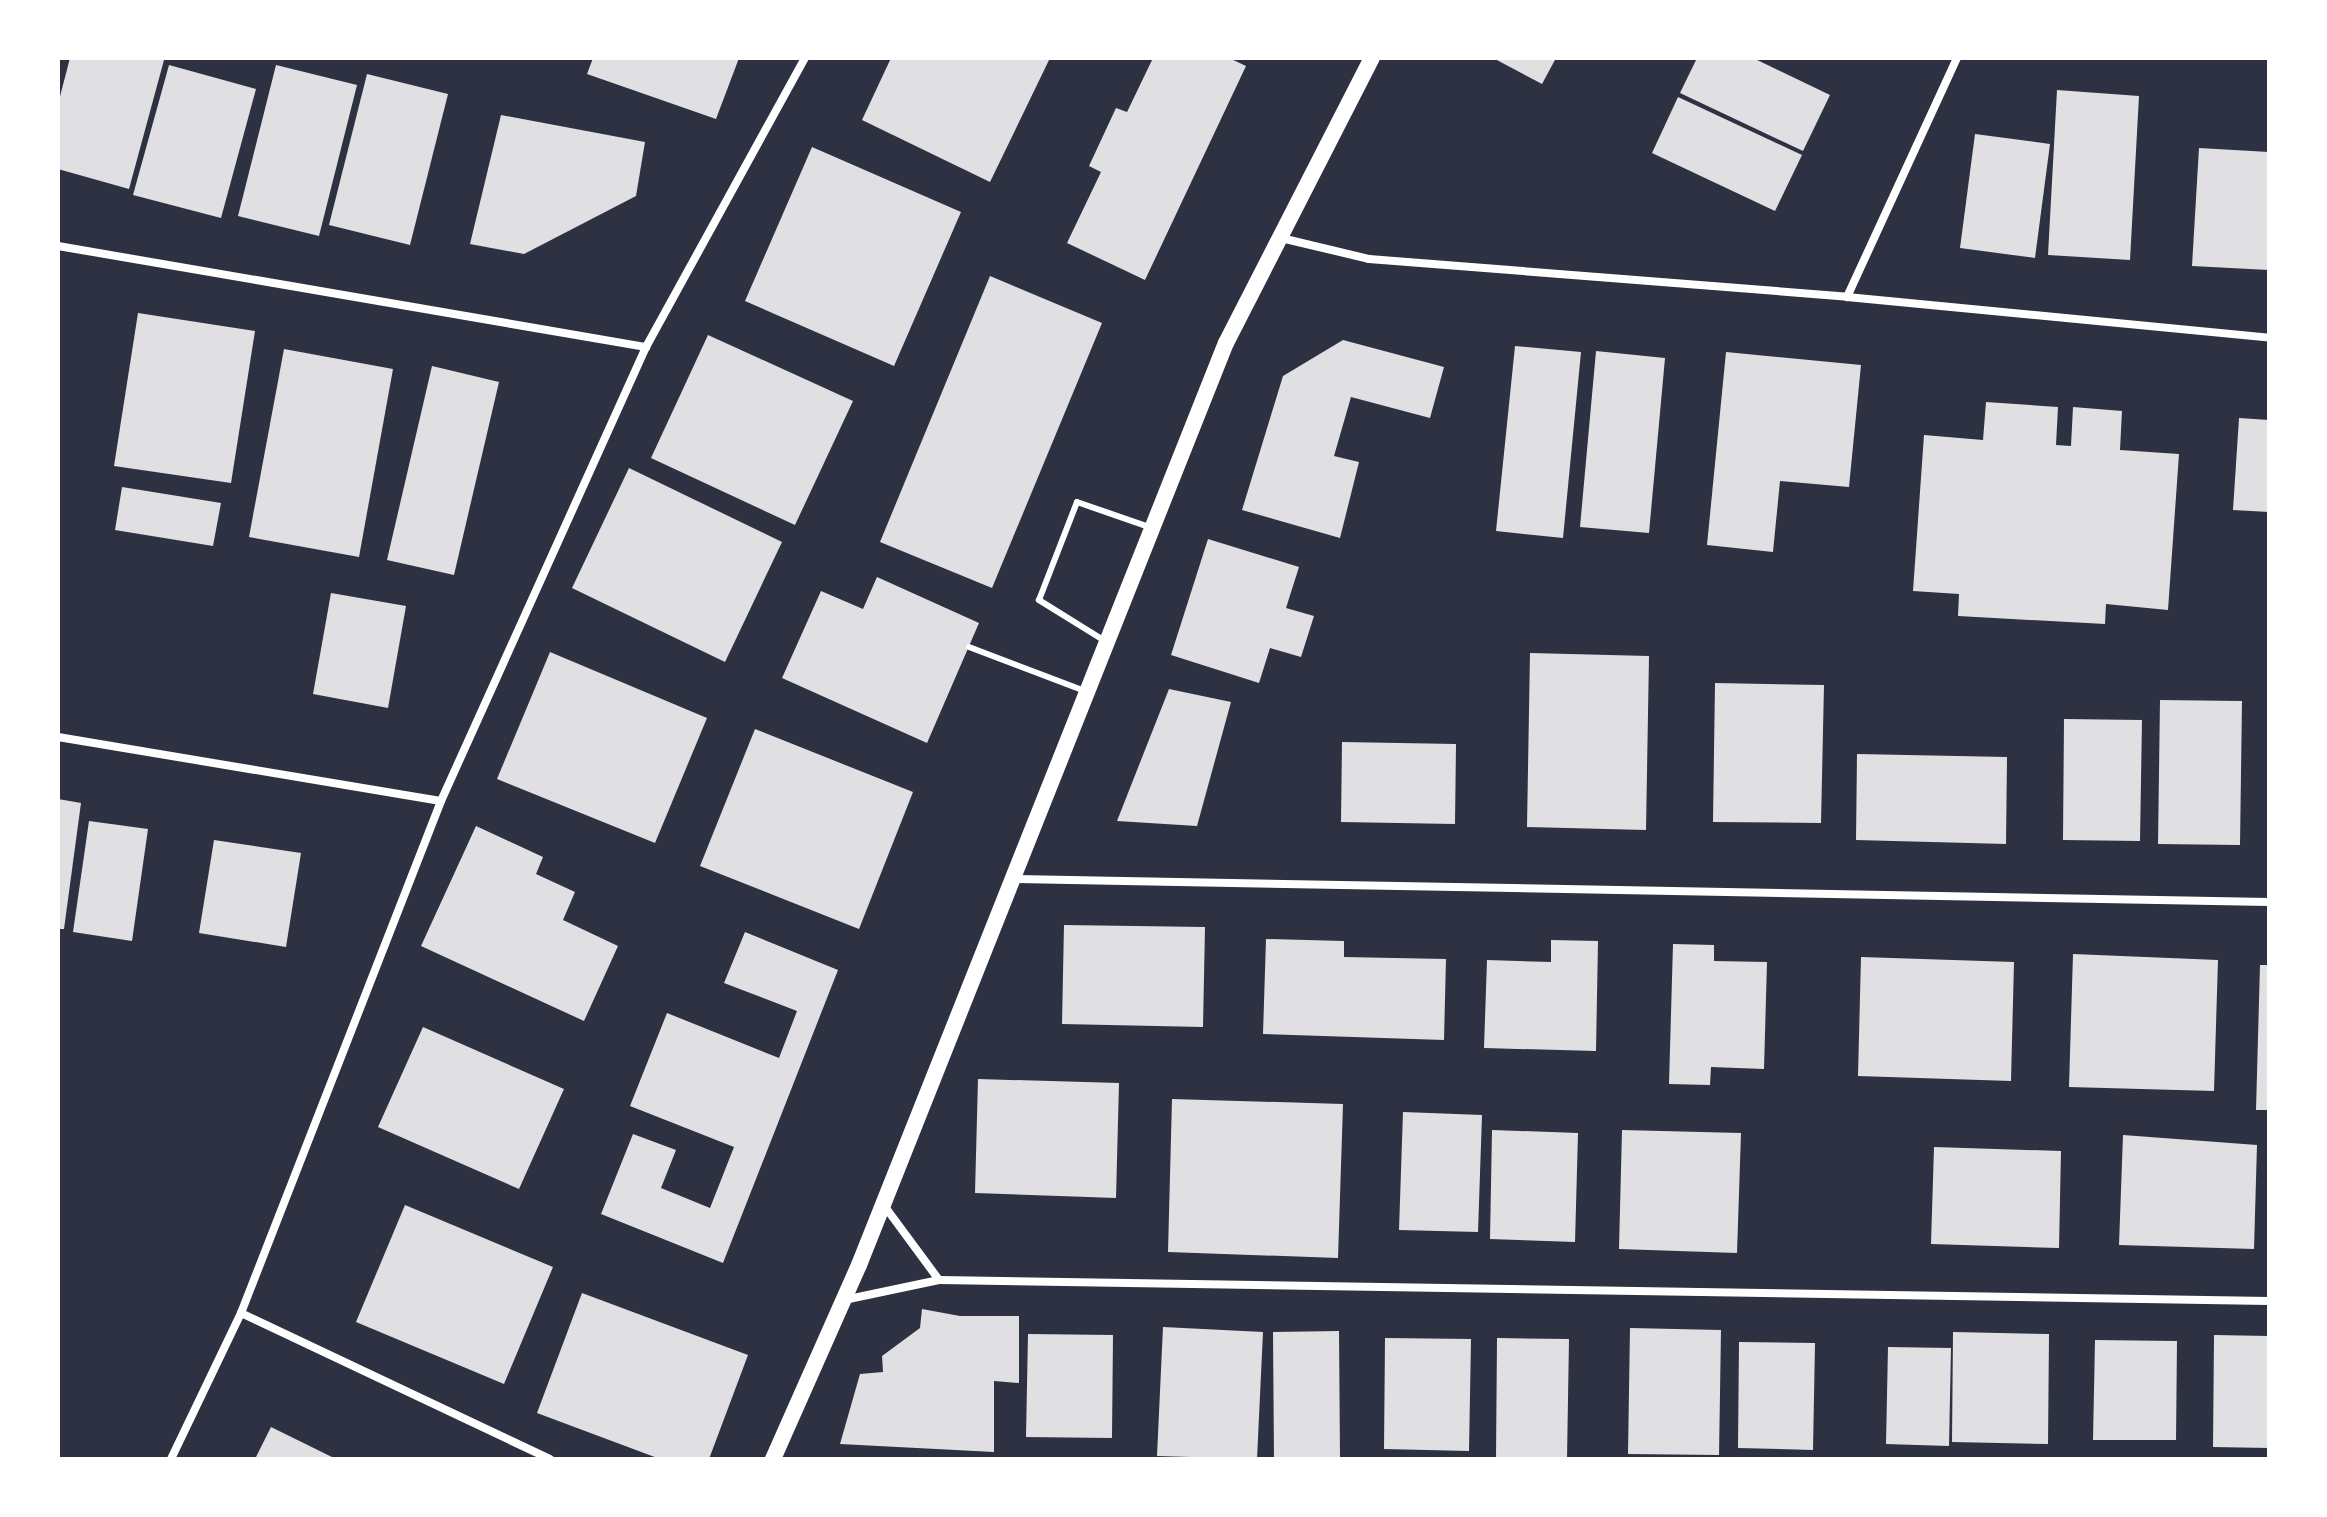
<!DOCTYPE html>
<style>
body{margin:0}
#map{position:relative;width:2327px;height:1517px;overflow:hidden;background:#2d3142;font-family:Barlow,sans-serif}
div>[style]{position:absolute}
.building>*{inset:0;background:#e0e0e3}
.service>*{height:6px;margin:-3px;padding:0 3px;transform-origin:3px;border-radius:3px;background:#fff}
.minor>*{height:8px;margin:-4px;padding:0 4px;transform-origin:4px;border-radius:4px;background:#fff}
.secondary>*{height:16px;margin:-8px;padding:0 8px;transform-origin:8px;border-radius:8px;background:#fff}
span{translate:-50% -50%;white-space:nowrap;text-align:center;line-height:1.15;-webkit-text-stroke:8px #fff;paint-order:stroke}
.frame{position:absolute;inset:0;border:60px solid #fff;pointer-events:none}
</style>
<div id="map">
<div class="building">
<i style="clip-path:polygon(70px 58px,164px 60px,129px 189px,58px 169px,58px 104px)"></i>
<i style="clip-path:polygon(593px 58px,739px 58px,716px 119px,587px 74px)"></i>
<i style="clip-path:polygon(891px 58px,1050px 58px,990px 182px,862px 120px)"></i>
<i style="clip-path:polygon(1153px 58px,1229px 58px,1246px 66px,1145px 280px,1067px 243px,1101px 172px,1089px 166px,1116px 108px,1127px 112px)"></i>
<i style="clip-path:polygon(1493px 58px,1556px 58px,1542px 84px)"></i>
<i style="clip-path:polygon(1697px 58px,1753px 58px,1830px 95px,1803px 151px,1680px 93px)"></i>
<i style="clip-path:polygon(169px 65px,256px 89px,221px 218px,133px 195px)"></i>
<i style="clip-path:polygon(276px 65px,357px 85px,319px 236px,238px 216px)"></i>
<i style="clip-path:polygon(367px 74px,448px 94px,410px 245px,329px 225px)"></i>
<i style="clip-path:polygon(2057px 90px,2139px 96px,2130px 260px,2048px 255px)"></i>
<i style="clip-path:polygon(1678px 97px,1802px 155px,1775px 211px,1652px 153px)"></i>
<i style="clip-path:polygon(501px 115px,645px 142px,636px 196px,524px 254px,470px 244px)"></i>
<i style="clip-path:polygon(1975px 134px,2050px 144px,2035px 258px,1960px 248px)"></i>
<i style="clip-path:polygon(812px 147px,961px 212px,894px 366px,745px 301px)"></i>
<i style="clip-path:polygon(2199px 148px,2269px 152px,2269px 270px,2192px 266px)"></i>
<i style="clip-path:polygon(990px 276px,1102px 323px,992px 588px,880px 542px)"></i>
<i style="clip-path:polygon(138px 313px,255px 331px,231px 483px,114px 466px)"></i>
<i style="clip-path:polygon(708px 335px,853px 401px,795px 525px,651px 458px)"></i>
<i style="clip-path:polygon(1343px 340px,1444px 367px,1430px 418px,1351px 397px,1334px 456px,1359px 462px,1340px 538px,1242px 510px,1283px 376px)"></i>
<i style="clip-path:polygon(1515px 346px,1581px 352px,1563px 538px,1496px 531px)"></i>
<i style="clip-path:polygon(284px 349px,393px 369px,359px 557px,249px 537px)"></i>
<i style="clip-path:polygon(1596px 351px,1665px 358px,1649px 533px,1580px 527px)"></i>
<i style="clip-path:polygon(1726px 352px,1861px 365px,1849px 487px,1780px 481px,1773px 552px,1707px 545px)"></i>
<i style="clip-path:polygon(432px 366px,499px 382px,454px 575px,387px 560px)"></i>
<i style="clip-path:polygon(1986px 402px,2058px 407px,2056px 445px,2071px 446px,2073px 407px,2122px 411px,2120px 450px,2179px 454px,2168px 610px,2106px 604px,2105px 624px,1958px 616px,1959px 594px,1913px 591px,1924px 435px,1983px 440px)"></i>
<i style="clip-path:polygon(2239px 418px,2269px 420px,2269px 512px,2233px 510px)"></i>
<i style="clip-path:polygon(629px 468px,782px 542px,725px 662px,572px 588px)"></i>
<i style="clip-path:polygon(122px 487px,221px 503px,213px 546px,115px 530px)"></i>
<i style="clip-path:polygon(1208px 539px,1299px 567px,1286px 608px,1314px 616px,1301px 657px,1270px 648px,1259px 683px,1171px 655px)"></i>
<i style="clip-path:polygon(877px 577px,979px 623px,927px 743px,782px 678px,821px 591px,863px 609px)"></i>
<i style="clip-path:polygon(331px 593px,406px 606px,388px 708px,313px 694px)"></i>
<i style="clip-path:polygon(550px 652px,707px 718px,655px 843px,497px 779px)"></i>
<i style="clip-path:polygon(1530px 653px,1649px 656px,1646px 830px,1527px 827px)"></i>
<i style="clip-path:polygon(1715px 683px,1824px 685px,1821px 823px,1713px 822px)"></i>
<i style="clip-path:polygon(1169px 689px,1231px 702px,1197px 826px,1117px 821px)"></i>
<i style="clip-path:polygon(2160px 700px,2242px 701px,2240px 845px,2158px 844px)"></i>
<i style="clip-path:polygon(2064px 719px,2142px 720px,2140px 841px,2063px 840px)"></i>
<i style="clip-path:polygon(755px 729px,913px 792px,859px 929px,700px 866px)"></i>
<i style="clip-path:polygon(1342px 742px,1456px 744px,1455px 824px,1341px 822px)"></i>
<i style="clip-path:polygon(1857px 754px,2007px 757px,2006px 844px,1856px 840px)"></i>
<i style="clip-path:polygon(58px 799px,81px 803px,64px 929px,58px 929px)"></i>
<i style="clip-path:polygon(89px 821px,148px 829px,132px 941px,73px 932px)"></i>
<i style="clip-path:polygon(476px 826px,543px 857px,536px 874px,575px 892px,563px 920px,618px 946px,584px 1021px,421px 946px)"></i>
<i style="clip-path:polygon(214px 840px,301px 853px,286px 947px,199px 933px)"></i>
<i style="clip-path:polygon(1064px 925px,1205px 927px,1203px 1027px,1062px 1024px)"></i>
<i style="clip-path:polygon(745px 932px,838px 970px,723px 1263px,601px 1214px,633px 1134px,676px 1150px,661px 1188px,710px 1208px,734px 1147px,630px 1106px,667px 1013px,779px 1058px,797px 1011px,724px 983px)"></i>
<i style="clip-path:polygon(1266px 939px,1344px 941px,1344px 957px,1446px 959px,1444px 1040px,1263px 1034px)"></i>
<i style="clip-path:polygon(1551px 940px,1598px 941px,1596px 1051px,1484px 1048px,1487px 960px,1551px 962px)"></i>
<i style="clip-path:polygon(1673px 944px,1714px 945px,1714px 961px,1767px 962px,1764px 1069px,1711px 1067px,1710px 1085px,1669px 1084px)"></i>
<i style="clip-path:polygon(2073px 954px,2218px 960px,2214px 1091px,2069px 1087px)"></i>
<i style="clip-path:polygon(1861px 957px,2014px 962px,2011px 1081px,1858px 1076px)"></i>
<i style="clip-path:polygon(2260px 965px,2269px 965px,2269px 1110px,2256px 1110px)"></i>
<i style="clip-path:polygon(423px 1027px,564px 1089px,519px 1189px,378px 1127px)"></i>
<i style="clip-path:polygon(978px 1079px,1119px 1083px,1116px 1198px,975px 1193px)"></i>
<i style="clip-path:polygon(1172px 1099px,1343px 1104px,1338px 1258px,1168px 1252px)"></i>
<i style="clip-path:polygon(1403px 1112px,1482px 1115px,1478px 1232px,1399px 1230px)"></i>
<i style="clip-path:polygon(1492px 1130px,1578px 1133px,1575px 1242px,1490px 1239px)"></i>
<i style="clip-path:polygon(1622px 1130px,1741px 1133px,1737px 1253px,1619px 1249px)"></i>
<i style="clip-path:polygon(2123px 1135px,2257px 1145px,2254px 1249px,2119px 1245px)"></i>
<i style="clip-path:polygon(1934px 1147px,2061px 1151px,2059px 1248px,1931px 1244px)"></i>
<i style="clip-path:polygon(405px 1205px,553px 1267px,504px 1384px,356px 1322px)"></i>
<i style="clip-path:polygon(582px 1293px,748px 1355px,709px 1459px,660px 1459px,537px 1413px)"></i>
<i style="clip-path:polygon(922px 1309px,960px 1316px,1019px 1316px,1019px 1383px,994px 1381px,994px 1452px,840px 1444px,860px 1374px,883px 1372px,882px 1356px,920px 1328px)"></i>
<i style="clip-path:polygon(1163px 1327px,1263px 1332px,1257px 1459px,1157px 1456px)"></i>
<i style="clip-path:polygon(1630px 1328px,1721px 1330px,1719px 1455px,1628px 1454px)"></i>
<i style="clip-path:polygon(1339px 1331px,1340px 1459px,1274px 1459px,1273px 1332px)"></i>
<i style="clip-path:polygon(1953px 1332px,2049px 1334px,2048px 1444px,1952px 1442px)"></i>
<i style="clip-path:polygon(1028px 1334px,1113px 1335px,1112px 1438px,1026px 1437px)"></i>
<i style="clip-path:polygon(2214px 1335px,2269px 1336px,2269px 1448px,2213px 1447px)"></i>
<i style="clip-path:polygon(1385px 1338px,1471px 1339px,1469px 1451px,1384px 1449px)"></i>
<i style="clip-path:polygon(1497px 1338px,1569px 1339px,1567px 1459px,1496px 1458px)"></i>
<i style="clip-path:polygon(2095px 1340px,2177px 1341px,2176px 1440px,2093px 1440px)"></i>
<i style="clip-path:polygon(1739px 1342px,1815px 1343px,1813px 1450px,1738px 1448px)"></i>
<i style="clip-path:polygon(1888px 1347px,1951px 1348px,1949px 1446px,1886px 1444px)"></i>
<i style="clip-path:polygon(271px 1427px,336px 1459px,255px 1459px)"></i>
</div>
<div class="service">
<i style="left:1105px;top:641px;width:78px;rotate:-148.2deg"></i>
<i style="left:1039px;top:600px;width:105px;rotate:-68.8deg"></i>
<i style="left:1077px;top:502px;width:79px;rotate:19.1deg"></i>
<i style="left:969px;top:647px;width:124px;rotate:20.8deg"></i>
</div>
<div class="minor">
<i style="left:1281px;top:238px;width:90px;rotate:13.4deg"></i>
<i style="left:1369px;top:259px;width:480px;rotate:4.5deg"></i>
<i style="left:1847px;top:297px;width:424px;rotate:5.5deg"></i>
<i style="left:58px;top:246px;width:597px;rotate:9.75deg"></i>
<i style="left:1847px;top:297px;width:263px;rotate:-65.3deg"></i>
<i style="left:58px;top:737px;width:388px;rotate:9.5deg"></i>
<i style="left:1015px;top:879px;width:1254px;rotate:1.05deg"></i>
<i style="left:883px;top:1204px;width:94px;rotate:53.6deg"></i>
<i style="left:844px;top:1300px;width:97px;rotate:-11.9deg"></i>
<i style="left:939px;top:1280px;width:1330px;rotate:0.9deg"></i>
<i style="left:241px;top:1313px;width:342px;rotate:25.3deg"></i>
<i style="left:171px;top:1459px;width:162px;rotate:-64.4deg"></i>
<i style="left:241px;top:1313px;width:550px;rotate:-68.66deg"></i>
<i style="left:441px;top:801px;width:498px;rotate:-65.7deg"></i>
<i style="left:646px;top:347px;width:330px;rotate:-61.2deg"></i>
</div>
<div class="secondary">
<i style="left:773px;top:1459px;width:212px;rotate:-66.1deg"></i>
<i style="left:859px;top:1265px;width:992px;rotate:-68.3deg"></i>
<i style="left:1226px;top:343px;width:320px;rotate:-62.9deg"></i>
</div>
<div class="frame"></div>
</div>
